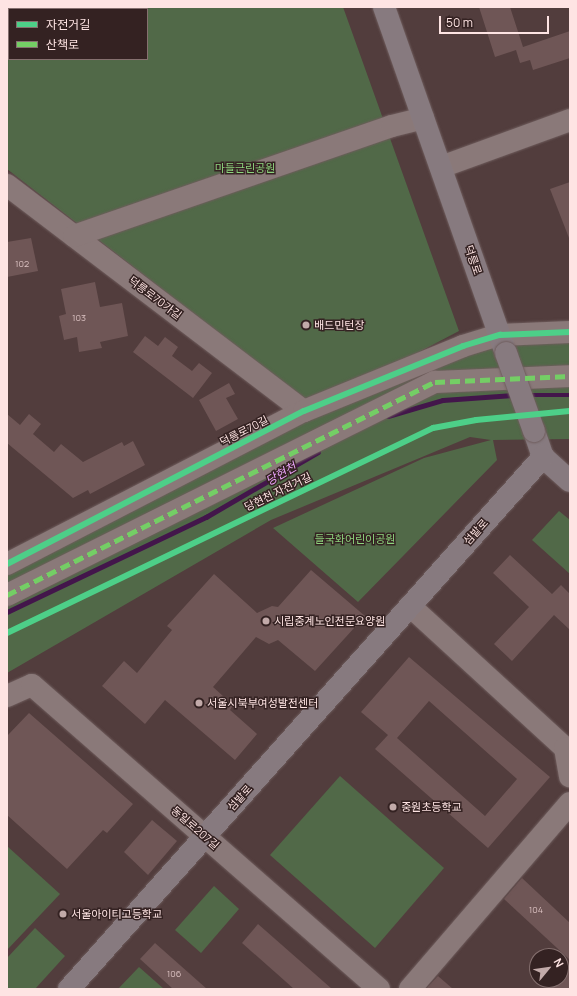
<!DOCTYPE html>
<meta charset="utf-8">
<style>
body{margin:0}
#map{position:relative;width:577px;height:996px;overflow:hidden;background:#523d3d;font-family:Manrope,"Noto Sans KR",sans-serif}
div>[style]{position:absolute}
.green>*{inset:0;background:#516948}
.stream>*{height:4.5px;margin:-2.25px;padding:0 2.25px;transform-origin:2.25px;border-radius:2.25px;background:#43164b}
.building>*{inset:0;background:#6f5656}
.roads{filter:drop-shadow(0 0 1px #6e5c5c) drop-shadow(0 0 1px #6e5c5c)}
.minor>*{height:22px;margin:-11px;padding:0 11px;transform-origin:11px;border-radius:11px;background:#8a7979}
.major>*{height:22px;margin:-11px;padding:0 11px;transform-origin:11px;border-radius:11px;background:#877a7f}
.bridges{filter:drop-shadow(0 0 1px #6e5c5c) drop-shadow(0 0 1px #6e5c5c)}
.major-bridge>*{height:22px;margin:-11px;padding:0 11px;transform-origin:11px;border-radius:11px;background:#877a7f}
.quiet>*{height:5px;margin-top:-2.5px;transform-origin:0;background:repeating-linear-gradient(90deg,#74ce65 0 10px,transparent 0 15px)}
.cycleway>*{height:6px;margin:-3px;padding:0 3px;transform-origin:3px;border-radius:3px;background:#4dcf88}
.dots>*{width:11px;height:11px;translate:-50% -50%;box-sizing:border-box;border:2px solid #342222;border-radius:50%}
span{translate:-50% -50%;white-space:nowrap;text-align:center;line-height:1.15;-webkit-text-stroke:3px #342222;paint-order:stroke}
.number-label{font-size:9px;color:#dac0c0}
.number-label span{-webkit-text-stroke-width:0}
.park-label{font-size:11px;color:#8dd47d}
.street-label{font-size:11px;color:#fee4e3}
.poi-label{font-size:11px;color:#fee4e3}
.left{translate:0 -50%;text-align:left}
.water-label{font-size:12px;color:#e9a3f9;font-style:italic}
.frame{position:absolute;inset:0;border:8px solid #fee4e3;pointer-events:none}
.legend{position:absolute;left:8px;top:8px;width:140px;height:52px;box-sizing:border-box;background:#342222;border:1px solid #85706f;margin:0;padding:5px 7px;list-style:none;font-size:12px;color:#fee4e3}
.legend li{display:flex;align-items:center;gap:8px;height:20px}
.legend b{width:20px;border:1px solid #85706f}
.north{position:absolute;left:529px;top:948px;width:40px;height:40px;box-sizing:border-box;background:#342222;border:1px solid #85706f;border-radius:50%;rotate:61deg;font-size:11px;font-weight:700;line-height:16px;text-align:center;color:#fee4e3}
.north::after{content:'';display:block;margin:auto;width:14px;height:18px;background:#c2aaa9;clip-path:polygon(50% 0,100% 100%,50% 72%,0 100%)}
.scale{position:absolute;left:439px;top:16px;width:110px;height:18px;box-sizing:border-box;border:2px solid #fee4e3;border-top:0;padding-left:5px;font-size:12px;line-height:14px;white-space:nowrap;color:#fee4e3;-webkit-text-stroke:3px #342222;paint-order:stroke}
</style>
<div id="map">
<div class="green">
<i style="clip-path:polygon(evenodd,7px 7px,343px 7px,459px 331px,314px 407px,7px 169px,7px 7px,9px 9px,147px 9px,147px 59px,9px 59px,9px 9px)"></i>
<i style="clip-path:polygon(570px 340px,570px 439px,493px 440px,497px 460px,358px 602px,273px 528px,424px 458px,491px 440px,470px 437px,271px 520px,7px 673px,7px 575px,308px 418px,485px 347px)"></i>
<i style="clip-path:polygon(559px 511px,570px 520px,570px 574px,532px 540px)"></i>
<i style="clip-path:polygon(340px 776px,444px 868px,375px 948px,270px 855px)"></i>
<i style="clip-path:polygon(7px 846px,60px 894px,7px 950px)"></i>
<i style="clip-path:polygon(214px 886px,239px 909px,201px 953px,175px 930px)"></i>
<i style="clip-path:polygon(35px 928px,65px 956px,35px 989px,7px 989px,7px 958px)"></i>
<i style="clip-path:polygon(139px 967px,164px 989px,118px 989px)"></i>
</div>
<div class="stream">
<i style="left:528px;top:395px;width:42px"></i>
<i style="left:388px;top:416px;width:57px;rotate:-16.2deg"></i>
<i style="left:443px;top:400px;width:71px;rotate:-4deg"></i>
<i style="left:7px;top:612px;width:221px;rotate:-25.5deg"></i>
<i style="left:206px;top:517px;width:129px;rotate:-30.1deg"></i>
</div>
<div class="building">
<i style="clip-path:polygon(479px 7px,510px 7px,523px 47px,570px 31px,570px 58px,533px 70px,530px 60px,520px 63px,516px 50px,495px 57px)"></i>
<i style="clip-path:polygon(570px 182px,570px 238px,569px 238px,550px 189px)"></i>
<i style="clip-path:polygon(31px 238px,38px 271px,7px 277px,7px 242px)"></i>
<i style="clip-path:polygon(95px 282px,100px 307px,122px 303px,128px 336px,100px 342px,102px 348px,79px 352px,77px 337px,64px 340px,59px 316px,66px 314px,61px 289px)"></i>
<i style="clip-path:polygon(145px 336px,158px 346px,165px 337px,178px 347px,172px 356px,192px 371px,199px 363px,212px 373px,193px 398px,133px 352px)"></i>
<i style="clip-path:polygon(229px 383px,235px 394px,226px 398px,238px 419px,216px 431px,199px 400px)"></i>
<i style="clip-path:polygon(7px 414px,20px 425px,29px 414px,41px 424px,33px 434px,54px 452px,61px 444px,83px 462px,122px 442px,124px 446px,133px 441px,145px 465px,90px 494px,88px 490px,73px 498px,7px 443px)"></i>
<i style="clip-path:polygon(510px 555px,552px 594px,561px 585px,570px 594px,570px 630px,554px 615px,512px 661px,494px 644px,529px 607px,493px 573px)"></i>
<i style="clip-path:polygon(311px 570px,365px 616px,315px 671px,278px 640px,269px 644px,256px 637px,213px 687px,233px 705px,230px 710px,257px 734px,235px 760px,165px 700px,145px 724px,102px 686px,124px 661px,137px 673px,172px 630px,167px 626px,214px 574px,257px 613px,272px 606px,278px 607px)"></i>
<i style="clip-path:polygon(evenodd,409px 657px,550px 777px,488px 848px,375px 749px,388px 735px,361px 712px,409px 657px,429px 701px,517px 779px,485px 816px,397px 738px,429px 701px)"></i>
<i style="clip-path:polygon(29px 713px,133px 804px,107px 833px,103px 830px,67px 869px,7px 815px,7px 736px)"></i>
<i style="clip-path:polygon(152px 820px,177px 841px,148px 875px,124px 852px)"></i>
<i style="clip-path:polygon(522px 878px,570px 923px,570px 960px,504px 899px)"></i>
<i style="clip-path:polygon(258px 924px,332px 989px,294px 989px,242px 943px)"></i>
<i style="clip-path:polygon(155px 943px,207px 989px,173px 989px,140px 959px)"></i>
<i style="clip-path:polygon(570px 966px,570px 989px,549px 989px,557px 980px,561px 980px,561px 975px)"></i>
<i style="clip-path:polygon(438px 976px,453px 989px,426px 989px)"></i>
</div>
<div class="roads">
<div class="minor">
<i style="left:441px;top:167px;width:137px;rotate:-20deg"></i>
<i style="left:7px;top:185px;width:373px;rotate:37.3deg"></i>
<i style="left:74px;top:236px;width:336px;rotate:-19.1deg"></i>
<i style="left:392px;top:126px;width:32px;rotate:-14deg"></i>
<i style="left:7px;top:564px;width:334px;rotate:-27.3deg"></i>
<i style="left:304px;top:411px;width:172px;rotate:-22.2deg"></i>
<i style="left:463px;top:346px;width:39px;rotate:-17deg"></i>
<i style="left:500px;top:335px;width:70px;rotate:-2.5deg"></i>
<i style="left:7px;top:595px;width:478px;rotate:-26.5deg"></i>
<i style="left:435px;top:382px;width:135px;rotate:-2.5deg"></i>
<i style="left:410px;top:606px;width:210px;rotate:42.5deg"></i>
<i style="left:565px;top:748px;width:29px;rotate:80deg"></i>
<i style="left:7px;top:696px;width:27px;rotate:-24deg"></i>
<i style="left:32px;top:685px;width:461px;rotate:41.2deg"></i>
<i style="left:410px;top:989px;width:245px;rotate:-49.3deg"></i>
</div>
<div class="major">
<i style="left:384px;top:7px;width:367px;rotate:70.6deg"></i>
<i style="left:534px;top:431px;width:28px;rotate:71deg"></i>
<i style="left:543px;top:457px;width:36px;rotate:42deg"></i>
<i style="left:69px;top:989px;width:713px;rotate:-48.3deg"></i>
</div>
</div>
<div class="bridges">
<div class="major-bridge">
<i style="left:506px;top:353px;width:83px;rotate:70.3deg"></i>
</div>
</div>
<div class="quiet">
<i style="left:7px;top:595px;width:478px;rotate:-26.5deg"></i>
<i style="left:435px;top:382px;width:135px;rotate:-2.5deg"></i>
</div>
<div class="cycleway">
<i style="left:7px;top:564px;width:334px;rotate:-27.3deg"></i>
<i style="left:304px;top:411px;width:172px;rotate:-22.2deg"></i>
<i style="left:463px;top:346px;width:39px;rotate:-17deg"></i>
<i style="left:500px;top:335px;width:70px;rotate:-2.5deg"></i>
<i style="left:7px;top:633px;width:473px;rotate:-25.7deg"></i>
<i style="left:433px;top:428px;width:44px;rotate:-10.5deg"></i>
<i style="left:476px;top:420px;width:94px;rotate:-5.5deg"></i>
</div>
<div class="dots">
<i style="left:306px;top:325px;background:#c2aaa9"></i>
<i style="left:266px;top:621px;background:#c2aaa9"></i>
<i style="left:199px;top:703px;background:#c2aaa9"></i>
<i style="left:393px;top:807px;background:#c2aaa9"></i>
<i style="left:63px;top:914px;background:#c2aaa9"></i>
</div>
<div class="number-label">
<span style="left:22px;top:264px">102</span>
<span style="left:79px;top:318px">103</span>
<span style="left:536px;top:910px">104</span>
<span style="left:174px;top:974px">106</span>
</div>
<div class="park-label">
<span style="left:245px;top:168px">마들근린공원</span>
<span style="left:355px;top:539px">들국화어린이공원</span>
</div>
<div class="street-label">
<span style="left:473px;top:260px;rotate:71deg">덕릉로</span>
<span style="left:155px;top:298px;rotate:37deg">덕릉로70가길</span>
<span style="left:244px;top:431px;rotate:-27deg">덕릉로70길</span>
<span style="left:278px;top:492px;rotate:-26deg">당현천 자전거길</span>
<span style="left:476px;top:532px;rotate:-48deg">섬밭로</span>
<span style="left:240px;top:798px;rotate:-48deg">섬밭로</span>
<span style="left:195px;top:828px;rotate:41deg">동일로207길</span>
</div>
<div class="poi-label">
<span class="left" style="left:314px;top:325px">배드민턴장</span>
<span class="left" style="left:274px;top:621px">시립중계노인전문요양원</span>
<span class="left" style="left:207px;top:703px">서울시북부여성발전센터</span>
<span class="left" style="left:401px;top:807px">중원초등학교</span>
<span class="left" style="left:71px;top:914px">서울아이티고등학교</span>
</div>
<div class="water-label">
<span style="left:281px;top:474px;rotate:-30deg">당현천</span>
</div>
<div class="frame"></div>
<ul class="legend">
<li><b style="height:5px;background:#4dcf88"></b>자전거길</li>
<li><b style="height:5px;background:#74ce65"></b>산책로</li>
</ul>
<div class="north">N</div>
<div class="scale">50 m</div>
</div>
